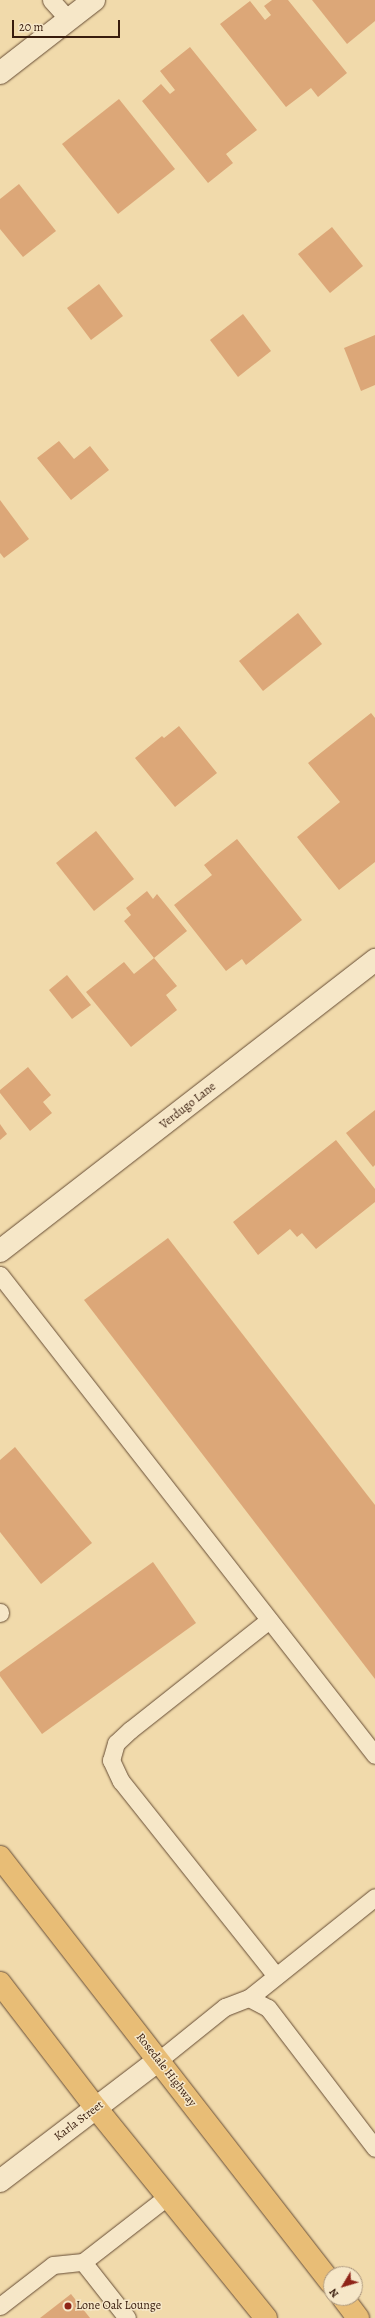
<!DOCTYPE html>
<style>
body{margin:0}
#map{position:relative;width:375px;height:2318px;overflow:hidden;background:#f1daab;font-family:Alegreya,serif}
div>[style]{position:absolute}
.building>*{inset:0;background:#dca778}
.roads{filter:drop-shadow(0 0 1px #664c34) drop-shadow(0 0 1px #664c34)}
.lane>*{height:17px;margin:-8.5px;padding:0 8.5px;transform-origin:8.5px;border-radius:8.5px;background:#f6e7c8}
.street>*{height:22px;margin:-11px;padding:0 11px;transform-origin:11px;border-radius:11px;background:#f6e7c8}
.secondary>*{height:22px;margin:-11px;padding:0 11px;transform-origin:11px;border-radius:11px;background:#f6e7c8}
.primary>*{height:22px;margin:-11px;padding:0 11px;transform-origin:11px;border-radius:11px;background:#e8bd76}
.dots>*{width:11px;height:11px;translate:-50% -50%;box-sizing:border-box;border:2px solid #f6e7c8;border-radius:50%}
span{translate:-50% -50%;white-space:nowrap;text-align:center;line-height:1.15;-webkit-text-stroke:3px #f6e7c8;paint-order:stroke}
.street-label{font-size:12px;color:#381c0d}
.poi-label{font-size:12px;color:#381c0d}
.left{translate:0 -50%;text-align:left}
.north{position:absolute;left:323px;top:2266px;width:40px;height:40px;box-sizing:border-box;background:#f6e7c8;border:1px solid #aa967d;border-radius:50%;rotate:232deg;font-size:11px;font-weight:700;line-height:16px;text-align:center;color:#381c0d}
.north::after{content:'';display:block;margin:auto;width:14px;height:18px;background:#8f2418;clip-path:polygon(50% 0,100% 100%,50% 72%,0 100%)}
.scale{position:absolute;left:12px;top:20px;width:108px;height:18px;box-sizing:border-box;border:2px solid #381c0d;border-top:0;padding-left:5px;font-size:12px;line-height:14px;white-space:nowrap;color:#381c0d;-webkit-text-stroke:3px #f6e7c8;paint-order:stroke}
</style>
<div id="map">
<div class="building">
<i style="clip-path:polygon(272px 0,288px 0,347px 73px,318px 97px,311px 88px,286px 107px,220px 24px,250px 1px,265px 20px,271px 15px,264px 6px)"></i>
<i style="clip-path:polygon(312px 0,375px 0,375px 21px,347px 44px)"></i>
<i style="clip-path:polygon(190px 47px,257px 130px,226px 154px,233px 163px,208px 183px,142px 101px,161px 84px,170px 94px,175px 90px,160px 71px)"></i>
<i style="clip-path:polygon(119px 99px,175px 169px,118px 214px,62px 144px)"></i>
<i style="clip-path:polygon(19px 184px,56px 231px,23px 257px,0 229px,0 199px)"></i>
<i style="clip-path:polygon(332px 227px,363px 266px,330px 293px,298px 254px)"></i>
<i style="clip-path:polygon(99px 284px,123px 316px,91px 340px,67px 308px)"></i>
<i style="clip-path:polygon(243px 314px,271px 351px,238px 377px,210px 340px)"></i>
<i style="clip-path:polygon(375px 335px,375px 385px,361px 391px,344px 348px)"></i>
<i style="clip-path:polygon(59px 441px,74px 459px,90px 446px,109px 470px,71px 500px,37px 458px)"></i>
<i style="clip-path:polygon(0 500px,29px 539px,4px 558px,0 553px)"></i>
<i style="clip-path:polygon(298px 613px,322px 644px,263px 691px,239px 661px)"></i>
<i style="clip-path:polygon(371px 713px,375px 718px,375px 862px,339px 890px,297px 837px,340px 802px,308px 763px)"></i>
<i style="clip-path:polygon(179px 726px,217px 773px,175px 807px,135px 758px,162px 736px,164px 738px)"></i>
<i style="clip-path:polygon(96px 831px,134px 879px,94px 911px,56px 863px)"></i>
<i style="clip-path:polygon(237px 839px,302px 920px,246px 965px,242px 959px,226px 971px,174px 905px,212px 875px,204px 865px)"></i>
<i style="clip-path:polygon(147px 891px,153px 899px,157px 894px,187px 931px,154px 958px,124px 921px,131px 915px,126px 908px)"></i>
<i style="clip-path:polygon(154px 958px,177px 986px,166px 995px,177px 1010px,131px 1047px,86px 992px,124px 962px,134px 974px)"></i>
<i style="clip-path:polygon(67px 975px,91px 1005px,72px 1019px,49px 990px)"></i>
<i style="clip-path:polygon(28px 1067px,51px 1095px,43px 1102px,52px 1113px,30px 1131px,0 1093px,0 1090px)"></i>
<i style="clip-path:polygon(375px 1110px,375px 1165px,373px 1167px,346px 1133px)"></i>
<i style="clip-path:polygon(0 1124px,7px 1134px,0 1140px)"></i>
<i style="clip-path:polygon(336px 1140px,375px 1189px,375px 1202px,316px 1249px,302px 1233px,297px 1237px,290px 1229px,258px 1255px,233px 1222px)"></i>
<i style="clip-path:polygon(168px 1238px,375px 1505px,375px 1679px,84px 1300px)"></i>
<i style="clip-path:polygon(15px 1447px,92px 1543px,41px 1584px,0 1532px,0 1460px)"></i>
<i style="clip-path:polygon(153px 1562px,196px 1623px,42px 1734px,0 1676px,0 1672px)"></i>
<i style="clip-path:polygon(71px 2294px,90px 2318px,40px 2318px)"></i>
</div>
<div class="roads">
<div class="lane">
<i style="left:51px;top:0;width:27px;rotate:48deg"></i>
<i style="left:0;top:1275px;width:609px;rotate:52deg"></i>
<i style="left:0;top:1612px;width:1px;rotate:90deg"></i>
<i style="left:269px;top:1620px;width:177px;rotate:141.6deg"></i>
<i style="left:130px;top:1730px;width:19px;rotate:137deg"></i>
<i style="left:116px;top:1743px;width:18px;rotate:106deg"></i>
<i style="left:111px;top:1760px;width:23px;rotate:65deg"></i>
<i style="left:121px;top:1781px;width:249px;rotate:51.5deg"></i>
<i style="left:249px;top:1998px;width:161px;rotate:-38.7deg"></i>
<i style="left:159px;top:2060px;width:85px;rotate:-38.8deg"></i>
<i style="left:225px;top:2007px;width:26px;rotate:-21deg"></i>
<i style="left:249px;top:1998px;width:21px;rotate:28deg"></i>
<i style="left:268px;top:2008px;width:176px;rotate:52.6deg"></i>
<i style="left:83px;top:2262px;width:71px;rotate:51.8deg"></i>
<i style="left:0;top:2306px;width:67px;rotate:-37.7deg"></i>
<i style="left:53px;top:2265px;width:30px;rotate:-6deg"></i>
<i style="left:83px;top:2262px;width:108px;rotate:-37.8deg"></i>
</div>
<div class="street">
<i style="left:0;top:73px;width:119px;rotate:-37.8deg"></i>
<i style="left:0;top:2181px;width:200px;rotate:-37.3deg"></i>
</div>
<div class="secondary">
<i style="left:0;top:1251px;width:475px;rotate:-37.8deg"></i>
</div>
<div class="primary">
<i style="left:0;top:1857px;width:539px;rotate:52.15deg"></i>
<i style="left:0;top:1983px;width:158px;rotate:52.5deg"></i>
<i style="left:96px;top:2108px;width:270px;rotate:51deg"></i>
<i style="left:343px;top:2298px;width:25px;rotate:53deg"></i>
</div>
</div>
<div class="dots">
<i style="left:68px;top:2306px;background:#8f2418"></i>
</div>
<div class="street-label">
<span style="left:188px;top:1106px;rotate:-38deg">Verdugo Lane</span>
<span style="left:166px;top:2070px;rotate:52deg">Rosedale Highway</span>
<span style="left:79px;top:2121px;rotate:-37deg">Karla Street</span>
</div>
<div class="poi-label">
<span class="left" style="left:76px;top:2306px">Lone Oak Lounge</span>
</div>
<div class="north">N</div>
<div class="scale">20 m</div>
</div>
